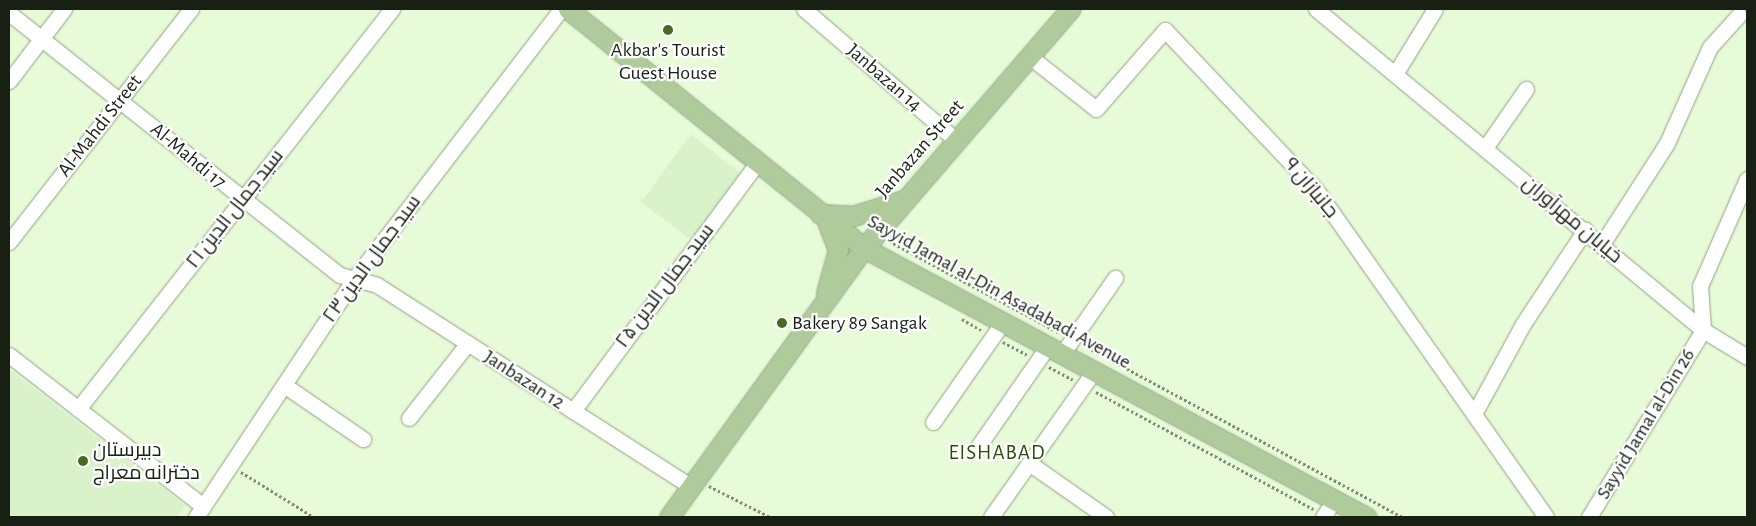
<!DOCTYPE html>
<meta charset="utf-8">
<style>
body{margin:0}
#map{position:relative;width:1756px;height:526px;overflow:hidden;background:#e7fbd9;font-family:"Alegreya Sans",Cairo,sans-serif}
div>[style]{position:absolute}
.built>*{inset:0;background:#d9f2ca}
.path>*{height:2.5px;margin-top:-1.25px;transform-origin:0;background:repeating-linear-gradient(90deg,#7f8d76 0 2.5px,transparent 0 5px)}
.roads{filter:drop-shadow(0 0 1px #8fa283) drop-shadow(0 0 1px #8fa283)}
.minor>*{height:15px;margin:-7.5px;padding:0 7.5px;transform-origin:7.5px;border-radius:7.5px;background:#fff}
.major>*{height:19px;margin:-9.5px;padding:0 9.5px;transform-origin:9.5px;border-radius:9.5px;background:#b0cb9b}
.dots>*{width:14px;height:14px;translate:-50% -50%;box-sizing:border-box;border:2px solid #fff;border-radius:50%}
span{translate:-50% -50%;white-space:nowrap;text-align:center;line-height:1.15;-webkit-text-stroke:4.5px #fff;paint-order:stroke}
.poi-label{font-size:20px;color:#181f13}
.left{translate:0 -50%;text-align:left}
.street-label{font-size:20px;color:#181f13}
.neighbourhood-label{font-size:21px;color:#2d4e0b;letter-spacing:1px}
.frame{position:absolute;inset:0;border:10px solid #181f13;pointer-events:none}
</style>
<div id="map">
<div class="built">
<i style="clip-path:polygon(691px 134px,740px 173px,691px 240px,641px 202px)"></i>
<i style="clip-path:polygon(9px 369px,185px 505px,177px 517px,9px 517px)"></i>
</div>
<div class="path">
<i style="left:889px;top:241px;width:194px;rotate:28.3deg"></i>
<i style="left:962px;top:319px;width:22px;rotate:30deg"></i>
<i style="left:1003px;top:342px;width:27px;rotate:28deg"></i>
<i style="left:1083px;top:345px;width:363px;rotate:28.3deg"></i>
<i style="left:1049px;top:367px;width:27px;rotate:28deg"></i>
<i style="left:1096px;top:392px;width:247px;rotate:28.3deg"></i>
<i style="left:241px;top:472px;width:86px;rotate:31.7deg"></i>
<i style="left:709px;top:486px;width:68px;rotate:26.9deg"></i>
</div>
<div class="roads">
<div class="minor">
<i style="left:804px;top:9px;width:202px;rotate:40.8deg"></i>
<i style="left:1316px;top:9px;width:503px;rotate:39.67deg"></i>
<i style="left:1703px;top:330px;width:52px;rotate:31.5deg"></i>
<i style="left:9px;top:13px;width:422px;rotate:38.4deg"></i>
<i style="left:340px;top:275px;width:38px;rotate:15deg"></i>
<i style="left:377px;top:285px;width:374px;rotate:32.7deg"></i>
<i style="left:1029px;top:56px;width:85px;rotate:38.3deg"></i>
<i style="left:1096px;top:109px;width:105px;rotate:-48.9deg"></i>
<i style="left:1165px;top:30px;width:221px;rotate:46.6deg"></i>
<i style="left:1317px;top:191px;width:398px;rotate:54.9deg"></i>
<i style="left:1395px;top:74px;width:76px;rotate:-58.4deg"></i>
<i style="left:9px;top:81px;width:91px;rotate:-52.6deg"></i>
<i style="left:1485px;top:148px;width:72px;rotate:-55.2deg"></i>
<i style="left:9px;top:242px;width:296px;rotate:-52deg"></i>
<i style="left:1602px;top:244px;width:120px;rotate:-57.2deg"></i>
<i style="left:1667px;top:143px;width:105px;rotate:-65.9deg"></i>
<i style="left:1710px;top:47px;width:43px;rotate:-47.8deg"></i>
<i style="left:1703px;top:330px;width:44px;rotate:-93.9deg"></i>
<i style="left:1700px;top:286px;width:117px;rotate:-66.3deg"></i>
<i style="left:1062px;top:354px;width:93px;rotate:-55.1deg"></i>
<i style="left:9px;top:355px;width:246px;rotate:37.9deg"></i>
<i style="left:284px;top:385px;width:96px;rotate:34.4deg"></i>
<i style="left:78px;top:409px;width:509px;rotate:-51.87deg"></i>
<i style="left:573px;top:411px;width:310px;rotate:-53.4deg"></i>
<i style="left:1474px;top:414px;width:102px;rotate:-61.4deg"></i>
<i style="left:1523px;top:324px;width:113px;rotate:-56.6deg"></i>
<i style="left:409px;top:418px;width:95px;rotate:-51.8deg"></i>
<i style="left:933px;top:422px;width:122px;rotate:-55deg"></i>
<i style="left:977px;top:448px;width:124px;rotate:-55.2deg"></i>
<i style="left:1029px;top:463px;width:94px;rotate:35deg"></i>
<i style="left:196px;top:517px;width:286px;rotate:-56.4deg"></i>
<i style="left:354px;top:279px;width:340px;rotate:-52.5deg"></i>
<i style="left:991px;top:517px;width:179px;rotate:-54.8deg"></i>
<i style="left:1323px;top:517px;width:20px;rotate:-57deg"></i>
<i style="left:1589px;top:517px;width:219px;rotate:-58.6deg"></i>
</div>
<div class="major">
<i style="left:568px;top:9px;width:380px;rotate:38.9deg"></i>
<i style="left:864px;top:248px;width:570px;rotate:28.18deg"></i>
<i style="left:820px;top:214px;width:33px;rotate:3deg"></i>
<i style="left:853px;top:216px;width:52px;rotate:-17.7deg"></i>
<i style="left:826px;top:293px;width:45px;rotate:-74.4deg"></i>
<i style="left:838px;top:250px;width:30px;rotate:-111deg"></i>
<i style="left:669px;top:517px;width:332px;rotate:-54.1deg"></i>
<i style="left:864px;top:248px;width:316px;rotate:-49.2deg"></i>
</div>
</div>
<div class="dots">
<i style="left:668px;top:30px;background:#446a24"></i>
<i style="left:782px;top:323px;background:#446a24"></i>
<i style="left:83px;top:461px;background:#446a24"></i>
</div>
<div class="poi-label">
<span style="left:668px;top:62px">Akbar's Tourist<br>Guest House</span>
<span class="left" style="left:792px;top:323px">Bakery 89 Sangak</span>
<span class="left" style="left:93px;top:462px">دبیرستان<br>دخترانه معراج</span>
</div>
<div class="street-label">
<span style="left:884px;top:78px;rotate:41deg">Janbazan 14</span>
<span style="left:100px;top:126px;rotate:-52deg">Al-Mahdi Street</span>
<span style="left:920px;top:149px;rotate:-49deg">Janbazan Street</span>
<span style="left:188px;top:156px;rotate:40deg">Al-Mahdi 17</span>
<span style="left:1311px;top:188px;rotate:50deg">جانبازان ۹</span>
<span style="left:235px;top:209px;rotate:-52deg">سید جمال الدین ۲۱</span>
<span style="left:1572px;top:220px;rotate:40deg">خیابان مهرآوران</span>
<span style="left:372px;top:259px;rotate:-54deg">سید جمال الدین ۲۳</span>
<span style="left:665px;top:286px;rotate:-53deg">سید جمال الدین ۲۵</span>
<span style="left:999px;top:292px;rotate:29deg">Sayyid Jamal al-Din Asadabadi Avenue</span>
<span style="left:524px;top:380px;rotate:33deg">Janbazan 12</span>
<span style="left:1646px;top:424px;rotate:-59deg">Sayyid Jamal al-Din 26</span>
</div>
<div class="neighbourhood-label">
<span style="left:997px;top:453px">EISHABAD</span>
</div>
<div class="frame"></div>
</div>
